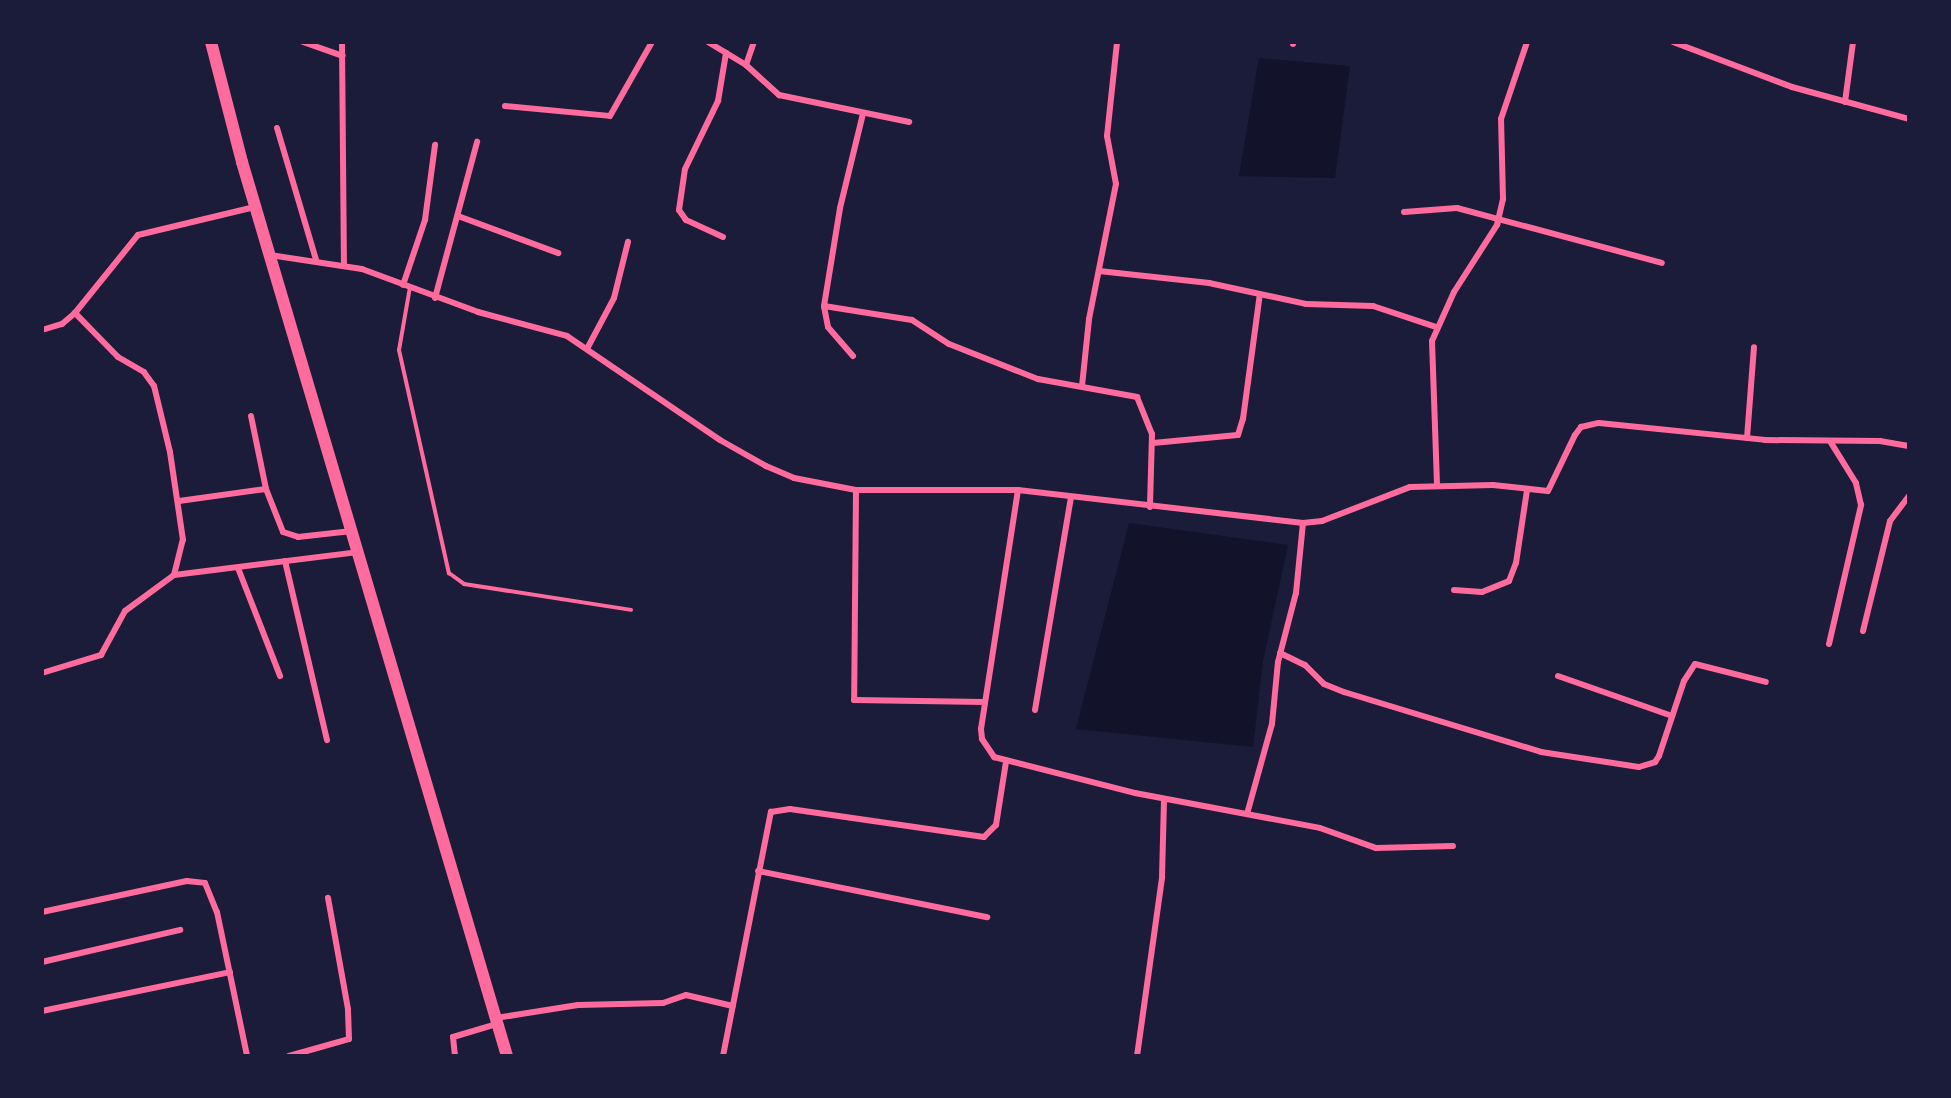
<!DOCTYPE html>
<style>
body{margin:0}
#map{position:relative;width:1951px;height:1098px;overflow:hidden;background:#1b1b3a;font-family:"Space Grotesk",sans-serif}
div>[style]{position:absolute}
.water>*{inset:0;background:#12122b}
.service>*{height:4px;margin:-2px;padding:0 2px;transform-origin:2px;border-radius:2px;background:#ff6b9d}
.minor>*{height:6px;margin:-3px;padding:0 3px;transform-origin:3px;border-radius:3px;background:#ff6b9d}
.primary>*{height:12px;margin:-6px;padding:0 6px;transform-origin:6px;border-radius:6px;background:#ff6b9d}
span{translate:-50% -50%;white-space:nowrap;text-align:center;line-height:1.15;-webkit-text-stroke:4.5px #1b1b3a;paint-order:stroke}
.frame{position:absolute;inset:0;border:44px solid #1b1b3a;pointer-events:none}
</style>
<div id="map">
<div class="water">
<i style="clip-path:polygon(1259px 58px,1350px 66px,1335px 178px,1239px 176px)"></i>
<i style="clip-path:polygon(1129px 523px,1288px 545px,1263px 661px,1253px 747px,1076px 729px)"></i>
</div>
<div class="service">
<i style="left:410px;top:287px;width:64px;rotate:99.9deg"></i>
<i style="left:399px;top:350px;width:229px;rotate:77.4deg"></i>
<i style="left:449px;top:573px;width:19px;rotate:36deg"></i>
<i style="left:464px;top:584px;width:169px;rotate:8.8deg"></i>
</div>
<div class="minor">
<i style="left:303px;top:42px;width:42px;rotate:19.3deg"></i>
<i style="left:342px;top:42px;width:223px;rotate:89.5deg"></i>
<i style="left:708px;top:42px;width:44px;rotate:31.2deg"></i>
<i style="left:746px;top:65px;width:45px;rotate:42.3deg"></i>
<i style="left:779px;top:95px;width:133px;rotate:11.7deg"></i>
<i style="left:1673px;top:42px;width:127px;rotate:20.7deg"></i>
<i style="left:1792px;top:87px;width:121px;rotate:15.3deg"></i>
<i style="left:1293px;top:44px;width:2px;rotate:-90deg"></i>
<i style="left:746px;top:65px;width:24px;rotate:-71deg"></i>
<i style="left:1845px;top:102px;width:61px;rotate:-82.4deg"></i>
<i style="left:505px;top:106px;width:105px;rotate:5.4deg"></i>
<i style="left:610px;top:116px;width:85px;rotate:-60.4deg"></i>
<i style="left:277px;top:128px;width:138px;rotate:73.5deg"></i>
<i style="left:1404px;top:212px;width:53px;rotate:-4.3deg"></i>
<i style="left:1457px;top:208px;width:212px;rotate:15deg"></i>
<i style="left:458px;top:216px;width:107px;rotate:20.3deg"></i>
<i style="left:723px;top:237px;width:41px;rotate:-155.3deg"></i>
<i style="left:686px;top:220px;width:12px;rotate:-125deg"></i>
<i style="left:679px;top:210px;width:41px;rotate:-81.7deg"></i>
<i style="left:685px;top:169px;width:76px;rotate:-64.1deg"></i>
<i style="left:718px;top:101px;width:49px;rotate:-80.5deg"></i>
<i style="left:270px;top:255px;width:93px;rotate:8.7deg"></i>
<i style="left:362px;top:269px;width:124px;rotate:20.3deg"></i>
<i style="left:478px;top:312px;width:92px;rotate:15.1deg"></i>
<i style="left:567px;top:336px;width:185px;rotate:34.2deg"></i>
<i style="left:720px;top:440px;width:53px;rotate:29.5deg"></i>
<i style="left:766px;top:466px;width:30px;rotate:23deg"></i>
<i style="left:794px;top:478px;width:63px;rotate:11deg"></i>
<i style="left:856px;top:490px;width:162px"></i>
<i style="left:1018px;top:490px;width:287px;rotate:6.6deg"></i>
<i style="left:1303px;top:523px;width:19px;rotate:-6deg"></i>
<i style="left:1322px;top:521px;width:94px;rotate:-21.1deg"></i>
<i style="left:1410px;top:487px;width:83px;rotate:-1.4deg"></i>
<i style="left:1493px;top:485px;width:55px;rotate:6.2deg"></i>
<i style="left:1548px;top:491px;width:62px;rotate:-64.3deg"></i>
<i style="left:1575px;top:435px;width:10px;rotate:-53deg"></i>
<i style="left:1581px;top:427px;width:18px;rotate:-13deg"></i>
<i style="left:1599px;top:423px;width:167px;rotate:5.8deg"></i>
<i style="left:1765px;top:440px;width:115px;rotate:0.5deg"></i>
<i style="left:1880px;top:441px;width:29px;rotate:10deg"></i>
<i style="left:1099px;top:271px;width:111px;rotate:6.2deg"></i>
<i style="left:1209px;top:283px;width:99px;rotate:12.2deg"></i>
<i style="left:1306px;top:304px;width:67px;rotate:1.7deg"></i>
<i style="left:1373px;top:306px;width:66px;rotate:18.4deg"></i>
<i style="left:403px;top:285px;width:69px;rotate:-71.3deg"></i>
<i style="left:425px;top:220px;width:76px;rotate:-82.4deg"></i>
<i style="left:435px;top:298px;width:162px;rotate:-74.9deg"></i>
<i style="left:824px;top:306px;width:89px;rotate:9deg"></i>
<i style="left:912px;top:320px;width:44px;rotate:33deg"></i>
<i style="left:949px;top:344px;width:96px;rotate:21.5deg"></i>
<i style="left:1038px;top:379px;width:101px;rotate:10.3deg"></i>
<i style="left:1137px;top:397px;width:40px;rotate:68deg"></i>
<i style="left:1152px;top:434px;width:73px;rotate:91.6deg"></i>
<i style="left:42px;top:330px;width:21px;rotate:-17deg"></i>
<i style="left:62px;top:324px;width:17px;rotate:-40deg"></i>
<i style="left:75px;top:313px;width:100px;rotate:-51.1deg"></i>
<i style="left:138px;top:235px;width:120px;rotate:-13.5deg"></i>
<i style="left:588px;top:347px;width:55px;rotate:-62deg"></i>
<i style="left:614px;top:298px;width:58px;rotate:-76deg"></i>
<i style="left:853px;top:356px;width:38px;rotate:-131deg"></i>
<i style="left:828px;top:327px;width:21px;rotate:-101deg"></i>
<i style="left:824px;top:306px;width:99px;rotate:-80.7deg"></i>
<i style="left:840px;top:208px;width:97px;rotate:-76.3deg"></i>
<i style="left:1082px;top:386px;width:67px;rotate:-84deg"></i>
<i style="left:1089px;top:319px;width:138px;rotate:-78.7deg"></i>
<i style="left:1116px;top:184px;width:49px;rotate:-100.6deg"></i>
<i style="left:1107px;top:136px;width:95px;rotate:-83.9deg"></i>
<i style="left:251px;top:416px;width:75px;rotate:78.4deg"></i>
<i style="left:266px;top:489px;width:46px;rotate:68.4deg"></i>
<i style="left:283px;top:532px;width:16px;rotate:18deg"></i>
<i style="left:298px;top:537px;width:54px;rotate:-6.3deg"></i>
<i style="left:1747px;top:438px;width:91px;rotate:-85.6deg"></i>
<i style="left:1153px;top:443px;width:85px;rotate:-5.4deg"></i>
<i style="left:1238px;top:435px;width:17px;rotate:-73deg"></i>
<i style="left:1243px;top:419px;width:126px;rotate:-82.3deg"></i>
<i style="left:1437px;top:484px;width:143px;rotate:-92deg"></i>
<i style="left:1432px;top:341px;width:54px;rotate:-65.8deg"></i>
<i style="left:1454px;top:292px;width:80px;rotate:-57.3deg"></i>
<i style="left:1497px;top:225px;width:27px;rotate:-77deg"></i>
<i style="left:1503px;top:199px;width:80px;rotate:-91.4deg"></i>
<i style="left:1501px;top:119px;width:81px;rotate:-71.3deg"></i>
<i style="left:856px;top:490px;width:210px;rotate:90.5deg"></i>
<i style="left:854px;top:700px;width:130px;rotate:0.9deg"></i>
<i style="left:1018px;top:490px;width:242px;rotate:98.8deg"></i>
<i style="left:981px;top:729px;width:10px;rotate:84deg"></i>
<i style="left:982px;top:739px;width:22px;rotate:56deg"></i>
<i style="left:994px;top:757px;width:146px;rotate:14.3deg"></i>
<i style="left:1135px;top:793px;width:188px;rotate:10.7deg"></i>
<i style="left:1320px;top:828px;width:59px;rotate:19.7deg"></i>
<i style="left:1376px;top:848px;width:77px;rotate:-1.5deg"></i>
<i style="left:179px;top:501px;width:88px;rotate:-7.9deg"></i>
<i style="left:285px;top:561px;width:184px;rotate:76.8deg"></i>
<i style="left:238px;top:568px;width:116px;rotate:68.7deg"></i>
<i style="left:174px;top:575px;width:185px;rotate:-7.1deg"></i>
<i style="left:1454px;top:590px;width:28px;rotate:4deg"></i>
<i style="left:1482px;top:592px;width:29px;rotate:-22deg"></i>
<i style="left:1509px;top:581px;width:19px;rotate:-69deg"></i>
<i style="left:1516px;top:563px;width:74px;rotate:-81.4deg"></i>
<i style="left:1863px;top:631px;width:113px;rotate:-76.2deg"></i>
<i style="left:1890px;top:521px;width:31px;rotate:-53deg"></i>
<i style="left:1829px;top:644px;width:143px;rotate:-77deg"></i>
<i style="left:1861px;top:505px;width:23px;rotate:-103deg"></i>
<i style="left:1856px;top:483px;width:49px;rotate:-121.8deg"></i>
<i style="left:1280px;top:653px;width:28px;rotate:26deg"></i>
<i style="left:1305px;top:665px;width:27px;rotate:45deg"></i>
<i style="left:1324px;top:684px;width:22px;rotate:22deg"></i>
<i style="left:1344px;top:692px;width:206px;rotate:16.9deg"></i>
<i style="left:1541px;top:752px;width:99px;rotate:8.7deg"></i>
<i style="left:1639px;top:767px;width:17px;rotate:-17deg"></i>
<i style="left:1655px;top:762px;width:7px;rotate:-56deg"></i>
<i style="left:1659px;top:756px;width:79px;rotate:-71.6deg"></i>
<i style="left:1684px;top:681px;width:20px;rotate:-57deg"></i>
<i style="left:1695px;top:664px;width:73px;rotate:14.2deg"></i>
<i style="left:42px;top:673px;width:62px;rotate:-17deg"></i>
<i style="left:101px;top:655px;width:50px;rotate:-61.4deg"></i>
<i style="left:125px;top:611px;width:61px;rotate:-36.3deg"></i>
<i style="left:174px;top:575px;width:36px;rotate:-76deg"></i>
<i style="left:183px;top:540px;width:89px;rotate:-98.4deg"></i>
<i style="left:170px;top:452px;width:68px;rotate:-103.6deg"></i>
<i style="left:154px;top:386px;width:17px;rotate:-126deg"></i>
<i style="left:144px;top:372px;width:30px;rotate:-150deg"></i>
<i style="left:118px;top:357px;width:62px;rotate:-134.3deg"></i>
<i style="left:1558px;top:676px;width:121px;rotate:19.3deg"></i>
<i style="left:1035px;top:710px;width:215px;rotate:-80.4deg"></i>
<i style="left:1247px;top:814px;width:93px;rotate:-74.5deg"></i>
<i style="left:1272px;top:724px;width:62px;rotate:-84.5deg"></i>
<i style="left:1278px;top:662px;width:71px;rotate:-75.4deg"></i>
<i style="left:1296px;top:593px;width:70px;rotate:-84.3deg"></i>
<i style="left:758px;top:871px;width:234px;rotate:11.4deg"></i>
<i style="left:42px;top:912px;width:148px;rotate:-12.1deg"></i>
<i style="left:187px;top:881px;width:18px;rotate:6deg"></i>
<i style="left:205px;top:883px;width:31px;rotate:68deg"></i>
<i style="left:217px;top:912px;width:147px;rotate:78.2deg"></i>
<i style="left:42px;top:962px;width:142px;rotate:-13.1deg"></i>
<i style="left:42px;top:1011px;width:192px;rotate:-11.7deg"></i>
<i style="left:496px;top:1018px;width:83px;rotate:-9deg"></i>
<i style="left:578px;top:1005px;width:85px;rotate:-1.3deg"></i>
<i style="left:663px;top:1003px;width:24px;rotate:-19deg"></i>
<i style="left:686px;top:995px;width:48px;rotate:13.2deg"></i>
<i style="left:289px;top:1056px;width:62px;rotate:-15.8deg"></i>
<i style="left:349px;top:1039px;width:30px;rotate:-92deg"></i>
<i style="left:348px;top:1009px;width:113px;rotate:-100.2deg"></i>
<i style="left:455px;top:1056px;width:19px;rotate:-96deg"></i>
<i style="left:453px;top:1037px;width:46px;rotate:-16.5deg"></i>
<i style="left:723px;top:1056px;width:249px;rotate:-78.9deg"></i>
<i style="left:771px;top:812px;width:19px;rotate:-9deg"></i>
<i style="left:790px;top:809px;width:196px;rotate:8.2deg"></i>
<i style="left:984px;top:837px;width:17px;rotate:-45deg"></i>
<i style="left:996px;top:825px;width:64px;rotate:-81deg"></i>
<i style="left:1137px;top:1056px;width:181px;rotate:-82deg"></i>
<i style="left:1162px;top:877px;width:78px;rotate:-88.5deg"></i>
</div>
<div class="primary">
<i style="left:211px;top:42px;width:124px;rotate:75.5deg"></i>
<i style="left:242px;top:162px;width:932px;rotate:73.49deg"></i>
</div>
<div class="frame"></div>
</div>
